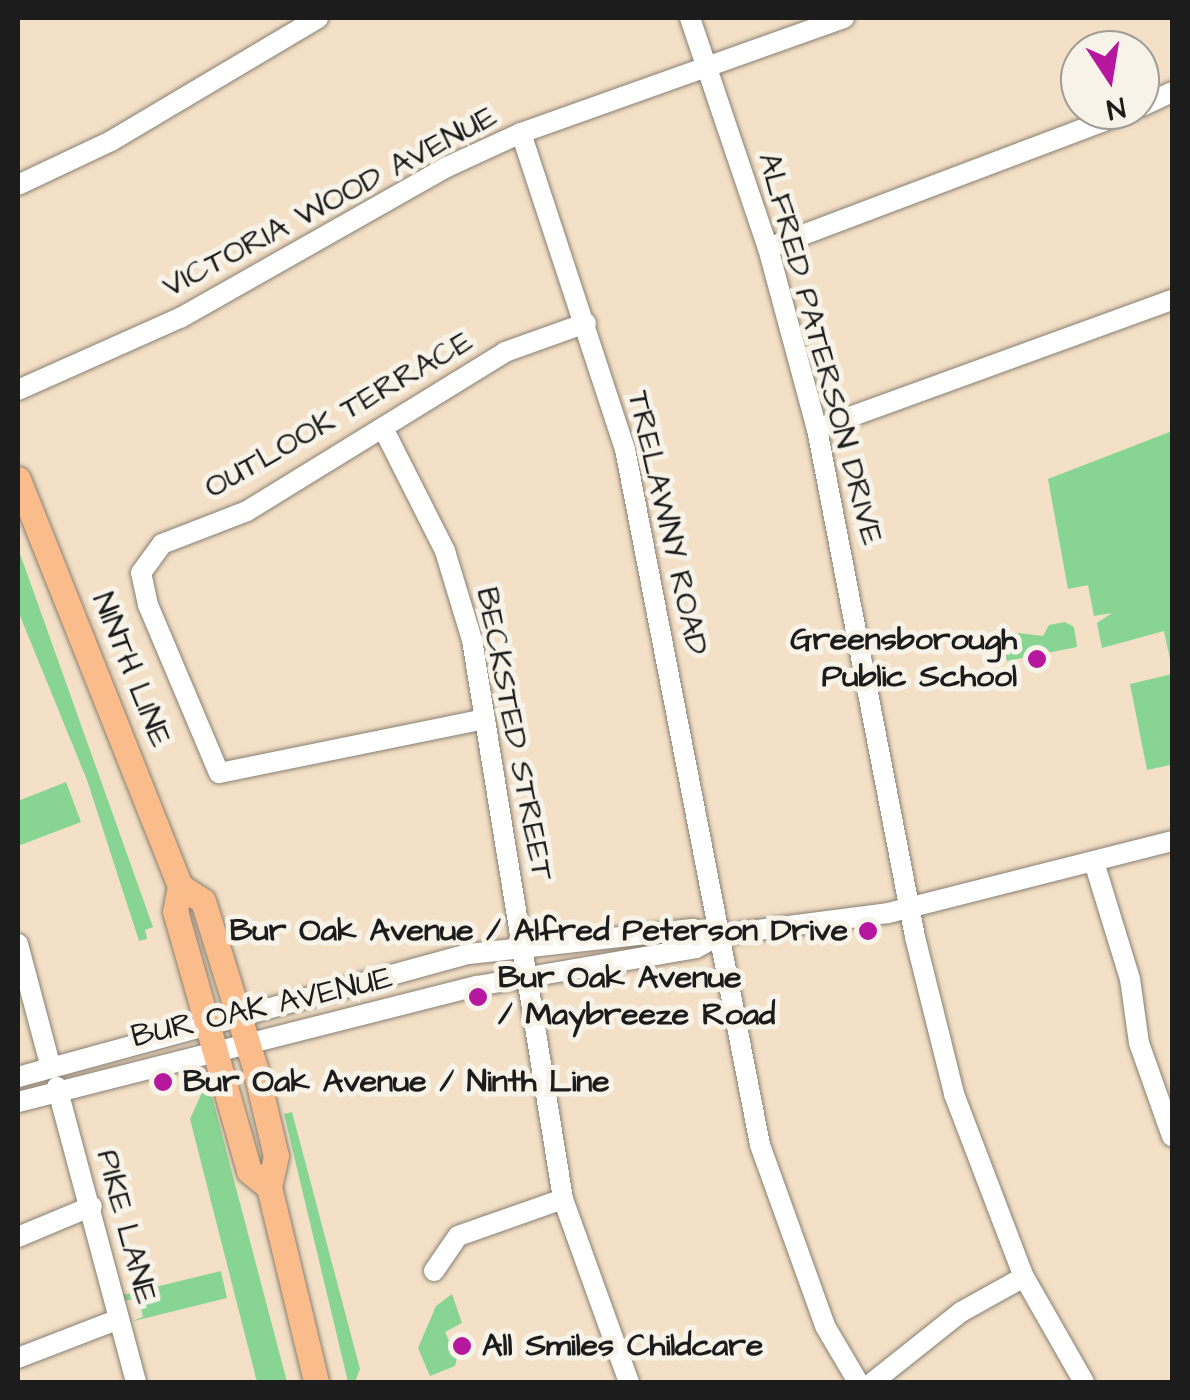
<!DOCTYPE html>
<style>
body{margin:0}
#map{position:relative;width:1190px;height:1400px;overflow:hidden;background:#f3e0c6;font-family:"Architects Daughter",sans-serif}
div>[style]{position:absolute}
.green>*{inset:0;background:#88d593}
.roads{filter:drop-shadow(0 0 2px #887e71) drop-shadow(0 0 2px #887e71)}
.minor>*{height:20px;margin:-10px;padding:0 10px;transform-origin:10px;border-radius:10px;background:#fff}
.major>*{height:25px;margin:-12.5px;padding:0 12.5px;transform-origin:12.5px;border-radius:12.5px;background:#f9bc8a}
.dots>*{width:28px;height:28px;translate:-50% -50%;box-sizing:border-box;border:5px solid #f7f3e8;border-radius:50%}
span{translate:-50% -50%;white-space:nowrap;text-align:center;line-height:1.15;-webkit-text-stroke:10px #f7f3e8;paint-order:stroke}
.street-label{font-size:32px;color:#1c1c1c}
.poi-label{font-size:32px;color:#1c1c1c;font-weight:700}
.right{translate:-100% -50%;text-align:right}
.left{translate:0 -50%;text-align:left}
.frame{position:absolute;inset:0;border:20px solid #1c1c1c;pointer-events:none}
.north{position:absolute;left:1060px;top:30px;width:100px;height:100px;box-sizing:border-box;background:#f7f3e8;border:2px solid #9f9d96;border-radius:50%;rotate:168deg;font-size:28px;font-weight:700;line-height:40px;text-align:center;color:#1c1c1c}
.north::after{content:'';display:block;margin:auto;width:35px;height:45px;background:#b5179e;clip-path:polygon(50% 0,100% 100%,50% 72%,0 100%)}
</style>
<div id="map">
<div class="green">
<i style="clip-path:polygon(1172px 431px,1172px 669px,1164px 631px,1102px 648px,1097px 623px,1112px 613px,1094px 616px,1088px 585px,1068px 589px,1048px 479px)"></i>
<i style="clip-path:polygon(18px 548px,153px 927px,145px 930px,147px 939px,139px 941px,87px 780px,18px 611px)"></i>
<i style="clip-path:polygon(1065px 622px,1074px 627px,1077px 647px,1007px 661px,1003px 642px,1010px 632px,1043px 636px,1049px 625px)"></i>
<i style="clip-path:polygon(1172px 674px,1170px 765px,1147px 770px,1130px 684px)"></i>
<i style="clip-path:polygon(66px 782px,81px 822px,18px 846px,18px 801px)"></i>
<i style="clip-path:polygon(205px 1086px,210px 1089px,287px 1382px,257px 1382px,190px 1119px)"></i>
<i style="clip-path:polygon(292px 1112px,360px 1369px,355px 1382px,348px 1382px,284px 1114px)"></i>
<i style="clip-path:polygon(221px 1271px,227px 1298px,130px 1322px,143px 1317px,139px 1298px,124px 1301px,122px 1295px)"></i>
<i style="clip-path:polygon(452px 1294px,462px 1323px,445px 1332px,457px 1358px,455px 1366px,430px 1376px,418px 1348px,436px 1306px)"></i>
</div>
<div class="roads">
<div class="minor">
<i style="left:690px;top:18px;width:243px;rotate:71.3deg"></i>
<i style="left:768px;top:248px;width:188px;rotate:74.9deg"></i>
<i style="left:817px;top:429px;width:517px;rotate:79.08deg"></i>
<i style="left:915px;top:937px;width:162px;rotate:76deg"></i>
<i style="left:954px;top:1094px;width:196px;rotate:69.1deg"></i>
<i style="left:1024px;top:1277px;width:121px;rotate:60.3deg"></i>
<i style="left:1140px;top:107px;width:35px;rotate:-25deg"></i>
<i style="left:521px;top:133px;width:333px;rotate:71.8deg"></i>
<i style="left:625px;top:449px;width:709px;rotate:79.02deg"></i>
<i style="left:760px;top:1145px;width:192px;rotate:70.2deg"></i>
<i style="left:825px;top:1326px;width:65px;rotate:59.5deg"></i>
<i style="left:18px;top:185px;width:103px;rotate:-25.3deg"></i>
<i style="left:111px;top:141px;width:241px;rotate:-30.7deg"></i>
<i style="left:768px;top:248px;width:390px;rotate:-20.7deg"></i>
<i style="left:18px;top:390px;width:177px;rotate:-24deg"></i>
<i style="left:180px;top:318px;width:307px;rotate:-29.5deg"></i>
<i style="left:447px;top:167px;width:81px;rotate:-24.7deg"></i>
<i style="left:521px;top:133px;width:343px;rotate:-19.6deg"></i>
<i style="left:817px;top:429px;width:378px;rotate:-20deg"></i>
<i style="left:384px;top:430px;width:136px;rotate:63.2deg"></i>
<i style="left:445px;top:551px;width:93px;rotate:73.1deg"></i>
<i style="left:472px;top:640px;width:566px;rotate:80.75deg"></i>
<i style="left:563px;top:1199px;width:195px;rotate:70.2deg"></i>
<i style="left:485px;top:719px;width:271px;rotate:168.5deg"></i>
<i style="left:219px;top:773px;width:182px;rotate:-112.9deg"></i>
<i style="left:148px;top:605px;width:33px;rotate:-102deg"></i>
<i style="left:141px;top:573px;width:36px;rotate:-54deg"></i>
<i style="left:162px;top:544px;width:91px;rotate:-21.2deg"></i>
<i style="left:247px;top:511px;width:303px;rotate:-31.6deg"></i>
<i style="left:505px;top:352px;width:86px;rotate:-19.7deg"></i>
<i style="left:1094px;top:862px;width:122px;rotate:72.9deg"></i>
<i style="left:1130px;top:979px;width:65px;rotate:82deg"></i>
<i style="left:1139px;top:1043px;width:99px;rotate:70.5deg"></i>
<i style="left:18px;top:944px;width:124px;rotate:75.1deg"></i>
<i style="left:18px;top:1077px;width:467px;rotate:-15.3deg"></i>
<i style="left:469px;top:954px;width:225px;rotate:-6.4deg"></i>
<i style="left:693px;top:929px;width:27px;rotate:13deg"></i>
<i style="left:719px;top:935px;width:170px;rotate:-7.4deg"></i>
<i style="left:888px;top:913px;width:293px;rotate:-14.2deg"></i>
<i style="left:57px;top:1087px;width:305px;rotate:75deg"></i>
<i style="left:18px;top:1102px;width:473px;rotate:-14.2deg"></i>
<i style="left:477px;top:986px;width:222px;rotate:-9.8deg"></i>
<i style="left:696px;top:948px;width:26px;rotate:-29deg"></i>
<i style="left:18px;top:1237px;width:80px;rotate:-22.7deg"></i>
<i style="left:434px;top:1271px;width:42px;rotate:-55.6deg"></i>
<i style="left:458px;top:1236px;width:111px;rotate:-19.4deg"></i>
<i style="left:18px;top:1358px;width:108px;rotate:-21.1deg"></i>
<i style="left:873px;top:1382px;width:112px;rotate:-38.5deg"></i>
<i style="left:961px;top:1312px;width:72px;rotate:-29.1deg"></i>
</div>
<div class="major">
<i style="left:18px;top:479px;width:438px;rotate:68.3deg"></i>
<i style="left:180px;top:886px;width:25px;rotate:101deg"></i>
<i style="left:175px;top:911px;width:270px;rotate:74.1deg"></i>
<i style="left:249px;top:1171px;width:26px;rotate:39deg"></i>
<i style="left:269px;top:1187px;width:201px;rotate:76.4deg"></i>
<i style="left:180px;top:886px;width:27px;rotate:33deg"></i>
<i style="left:203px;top:901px;width:175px;rotate:72.7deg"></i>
<i style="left:255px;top:1068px;width:90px;rotate:76.6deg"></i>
<i style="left:276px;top:1156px;width:32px;rotate:103deg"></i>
</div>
</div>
<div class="dots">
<i style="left:1037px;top:659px;background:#b5179e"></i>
<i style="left:868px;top:931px;background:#b5179e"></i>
<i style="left:478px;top:997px;background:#b5179e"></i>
<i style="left:163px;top:1082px;background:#b5179e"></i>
<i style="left:462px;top:1346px;background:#b5179e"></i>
</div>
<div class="street-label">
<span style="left:330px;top:202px;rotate:-28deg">VICTORIA WOOD AVENUE</span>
<span style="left:820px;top:349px;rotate:75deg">ALFRED PATERSON DRIVE</span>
<span style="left:339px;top:415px;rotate:-30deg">OUTLOOK TERRACE</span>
<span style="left:667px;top:523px;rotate:77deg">TRELAWNY ROAD</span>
<span style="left:131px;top:670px;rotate:68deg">NINTH LINE</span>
<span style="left:514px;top:734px;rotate:79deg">BECKSTED STREET</span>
<span style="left:262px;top:1008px;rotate:-13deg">BUR OAK AVENUE</span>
<span style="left:126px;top:1227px;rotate:75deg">PIKE LANE</span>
</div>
<div class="poi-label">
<span class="right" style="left:1017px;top:659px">Greensborough<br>Public School</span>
<span class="right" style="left:848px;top:931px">Bur Oak Avenue / Alfred Peterson Drive</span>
<span class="left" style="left:498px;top:997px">Bur Oak Avenue<br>/ Maybreeze Road</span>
<span class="left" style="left:183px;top:1082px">Bur Oak Avenue / Ninth Line</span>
<span class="left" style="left:482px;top:1346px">All Smiles Childcare</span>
</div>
<div class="frame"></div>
<div class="north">N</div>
</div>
